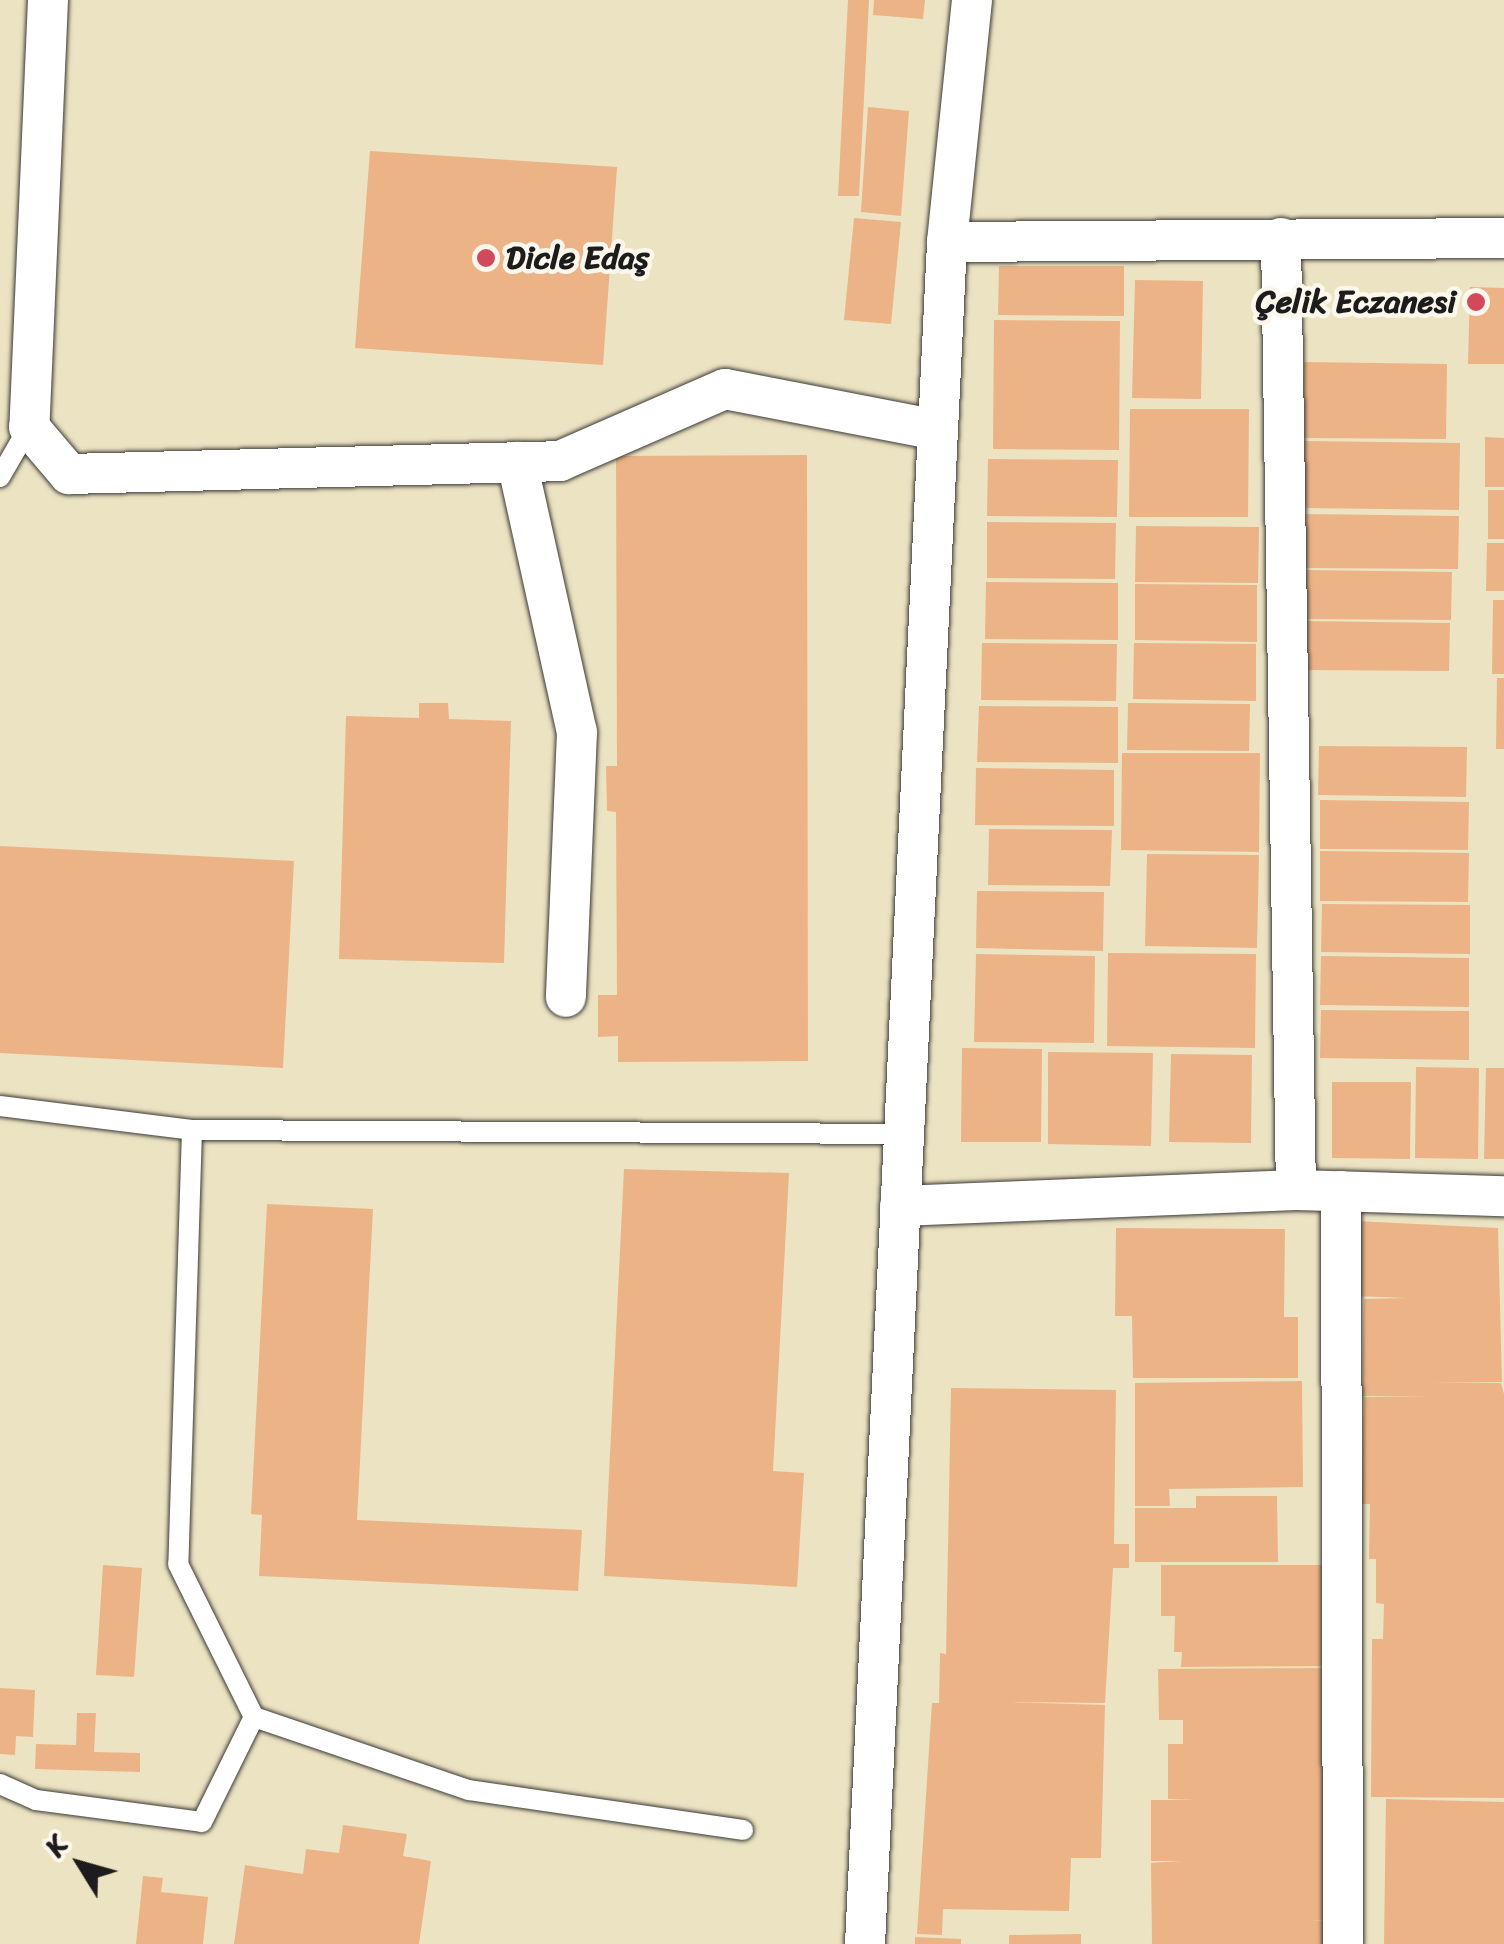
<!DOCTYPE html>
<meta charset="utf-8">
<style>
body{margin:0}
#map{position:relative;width:1504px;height:1944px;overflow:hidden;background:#ece3c3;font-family:Sriracha,sans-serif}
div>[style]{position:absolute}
.building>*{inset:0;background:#ecb387}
.roads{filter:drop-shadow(0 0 2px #3b3a35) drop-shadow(0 0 2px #3b3a35)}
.lane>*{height:20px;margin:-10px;padding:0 10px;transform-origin:10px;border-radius:10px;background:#fff}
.street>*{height:40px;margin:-20px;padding:0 20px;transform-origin:20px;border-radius:20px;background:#fff}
.dots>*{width:28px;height:28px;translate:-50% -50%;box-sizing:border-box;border:5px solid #fbf7ec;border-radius:50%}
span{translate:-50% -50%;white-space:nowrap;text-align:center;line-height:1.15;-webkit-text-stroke:9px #fbf7ec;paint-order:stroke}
.poi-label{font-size:32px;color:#1c1c1c;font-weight:700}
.left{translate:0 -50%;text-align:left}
.right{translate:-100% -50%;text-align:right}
.north{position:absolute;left:30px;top:1814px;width:100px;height:100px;-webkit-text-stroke:8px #fbf7ec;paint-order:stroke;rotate:307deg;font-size:28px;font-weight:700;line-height:40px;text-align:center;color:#1c1c1c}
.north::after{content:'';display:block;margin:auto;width:35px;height:45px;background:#1c1c1c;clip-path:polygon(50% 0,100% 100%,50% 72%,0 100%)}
</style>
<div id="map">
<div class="building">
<i style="clip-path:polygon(848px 0,869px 0,859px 196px,838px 196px)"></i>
<i style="clip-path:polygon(874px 0,925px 0,923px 19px,873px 15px)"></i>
<i style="clip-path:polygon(868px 107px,909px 111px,901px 216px,861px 212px)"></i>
<i style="clip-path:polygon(370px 151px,617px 167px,603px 365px,355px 348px)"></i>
<i style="clip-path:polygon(854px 218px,901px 222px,891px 324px,844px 320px)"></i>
<i style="clip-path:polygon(999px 266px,1124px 266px,1124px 316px,998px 315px)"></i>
<i style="clip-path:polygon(1135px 280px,1203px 281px,1201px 399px,1132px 398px)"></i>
<i style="clip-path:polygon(1470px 287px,1504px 288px,1504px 364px,1468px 364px)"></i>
<i style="clip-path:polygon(994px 320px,1120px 321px,1119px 450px,993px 449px)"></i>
<i style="clip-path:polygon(1304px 362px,1447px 364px,1446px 439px,1303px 438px)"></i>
<i style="clip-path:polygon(1130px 409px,1249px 409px,1248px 517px,1129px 517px)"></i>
<i style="clip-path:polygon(1485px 437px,1504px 438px,1504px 487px,1485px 487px)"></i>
<i style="clip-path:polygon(1304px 441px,1460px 443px,1459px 510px,1303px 508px)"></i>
<i style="clip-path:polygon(807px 455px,808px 1061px,618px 1062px,618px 1036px,598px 1037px,598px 995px,617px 995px,616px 812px,607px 811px,606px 766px,617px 766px,616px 456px)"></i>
<i style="clip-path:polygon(988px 459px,1118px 460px,1117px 517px,987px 516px)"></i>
<i style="clip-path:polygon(1488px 490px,1504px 490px,1504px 539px,1488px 539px)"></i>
<i style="clip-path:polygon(1303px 514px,1459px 516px,1458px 569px,1303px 568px)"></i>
<i style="clip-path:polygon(987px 522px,1116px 523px,1115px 579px,987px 578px)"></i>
<i style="clip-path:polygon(1136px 526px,1259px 527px,1258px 583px,1135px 582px)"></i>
<i style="clip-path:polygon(1487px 543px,1504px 543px,1504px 591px,1486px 591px)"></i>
<i style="clip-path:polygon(1303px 570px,1452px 572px,1451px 620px,1303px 619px)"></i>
<i style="clip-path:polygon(986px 582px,1118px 583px,1118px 640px,985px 639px)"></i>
<i style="clip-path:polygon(1135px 584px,1257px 585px,1257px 642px,1135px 640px)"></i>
<i style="clip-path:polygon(1493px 600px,1504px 600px,1504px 674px,1492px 674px)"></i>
<i style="clip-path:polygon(1300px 621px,1450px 623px,1449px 671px,1300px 670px)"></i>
<i style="clip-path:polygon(982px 643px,1117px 644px,1116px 701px,981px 700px)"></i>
<i style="clip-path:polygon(1134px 643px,1256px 644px,1256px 701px,1133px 699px)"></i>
<i style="clip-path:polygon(1497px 678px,1504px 678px,1504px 749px,1496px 749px)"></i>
<i style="clip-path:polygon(419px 703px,448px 703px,449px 719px,511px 721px,504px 963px,339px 959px,346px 716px,419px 718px)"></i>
<i style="clip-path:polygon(1128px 703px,1250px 704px,1249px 751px,1127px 750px)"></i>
<i style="clip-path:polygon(979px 706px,1118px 707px,1118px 763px,977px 762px)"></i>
<i style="clip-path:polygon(1319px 746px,1467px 747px,1466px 797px,1318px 795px)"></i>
<i style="clip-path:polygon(1122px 753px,1260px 753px,1259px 852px,1121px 850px)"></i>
<i style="clip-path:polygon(976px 768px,1114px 770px,1114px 826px,975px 825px)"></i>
<i style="clip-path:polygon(1320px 800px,1469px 802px,1468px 850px,1320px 849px)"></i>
<i style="clip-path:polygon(989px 829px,1112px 830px,1110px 886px,988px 885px)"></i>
<i style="clip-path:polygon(0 846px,294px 861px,283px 1068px,0 1053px)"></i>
<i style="clip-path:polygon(1320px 851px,1469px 853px,1468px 902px,1320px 901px)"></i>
<i style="clip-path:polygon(1147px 854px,1259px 855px,1257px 948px,1145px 946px)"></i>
<i style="clip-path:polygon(977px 891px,1104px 892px,1103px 951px,976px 948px)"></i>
<i style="clip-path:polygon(1322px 904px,1470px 905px,1470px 954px,1321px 952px)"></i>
<i style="clip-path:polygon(1108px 953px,1256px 954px,1255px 1048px,1107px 1046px)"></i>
<i style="clip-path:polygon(976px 954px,1095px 956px,1094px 1043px,974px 1042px)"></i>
<i style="clip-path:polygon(1321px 956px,1469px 958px,1469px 1007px,1320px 1005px)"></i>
<i style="clip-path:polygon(1321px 1010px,1469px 1011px,1469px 1060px,1320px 1058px)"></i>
<i style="clip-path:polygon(962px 1048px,1042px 1049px,1041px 1142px,961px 1142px)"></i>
<i style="clip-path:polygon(1048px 1052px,1153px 1053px,1151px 1146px,1048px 1144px)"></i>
<i style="clip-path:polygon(1171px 1054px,1252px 1055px,1251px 1143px,1169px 1142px)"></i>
<i style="clip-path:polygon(1416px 1067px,1479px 1068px,1478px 1159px,1415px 1158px)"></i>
<i style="clip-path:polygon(1486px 1068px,1504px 1068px,1504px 1159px,1484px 1159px)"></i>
<i style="clip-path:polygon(1332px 1082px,1411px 1082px,1410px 1159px,1332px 1158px)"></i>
<i style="clip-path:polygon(624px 1169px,789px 1173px,773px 1471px,804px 1473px,797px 1587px,604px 1576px)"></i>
<i style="clip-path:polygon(267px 1204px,373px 1209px,357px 1520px,582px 1530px,578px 1591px,259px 1576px,262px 1515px,251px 1514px)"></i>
<i style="clip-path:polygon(1355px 1221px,1498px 1228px,1502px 1382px,1431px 1382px,1501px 1383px,1504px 1394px,1504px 1798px,1371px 1797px,1372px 1639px,1383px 1639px,1384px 1604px,1376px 1603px,1376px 1559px,1369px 1559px,1370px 1504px,1362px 1504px,1364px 1397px,1432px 1397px,1362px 1396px,1364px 1299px,1407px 1298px,1353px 1296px)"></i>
<i style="clip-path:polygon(1116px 1228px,1285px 1229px,1284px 1317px,1298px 1317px,1298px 1378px,1133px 1378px,1132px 1316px,1115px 1316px)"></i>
<i style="clip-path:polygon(1302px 1381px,1303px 1487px,1169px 1489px,1170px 1506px,1135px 1506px,1135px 1383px)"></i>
<i style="clip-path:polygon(951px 1388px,1116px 1390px,1114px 1544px,1129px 1544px,1129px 1568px,1113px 1568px,1105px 1703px,1009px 1702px,1105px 1705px,1101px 1858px,1071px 1858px,1069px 1911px,943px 1909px,942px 1935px,917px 1934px,932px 1703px,939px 1703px,940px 1653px,946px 1654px)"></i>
<i style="clip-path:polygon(1196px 1496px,1277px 1496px,1278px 1562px,1135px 1562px,1135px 1508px,1196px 1508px)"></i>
<i style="clip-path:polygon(103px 1565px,142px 1568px,134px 1677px,96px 1675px)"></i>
<i style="clip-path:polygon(1161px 1565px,1326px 1565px,1324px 1666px,1181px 1667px,1182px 1652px,1174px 1652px,1175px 1616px,1161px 1616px)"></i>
<i style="clip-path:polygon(1326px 1668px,1332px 1920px,1311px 1921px,1334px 1921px,1334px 1944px,1152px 1944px,1151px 1863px,1182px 1861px,1151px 1861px,1151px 1800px,1196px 1800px,1168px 1799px,1168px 1744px,1183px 1744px,1183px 1720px,1159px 1720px,1158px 1669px)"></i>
<i style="clip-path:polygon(0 1688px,35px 1690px,33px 1737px,16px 1736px,15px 1755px,0 1754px)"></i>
<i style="clip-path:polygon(77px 1713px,96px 1713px,94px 1752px,140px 1753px,140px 1772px,35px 1769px,36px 1744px,76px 1745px)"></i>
<i style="clip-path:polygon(1386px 1799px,1504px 1802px,1504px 1944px,1384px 1944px)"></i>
<i style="clip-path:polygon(343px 1825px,407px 1834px,403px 1856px,431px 1861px,419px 1944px,234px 1944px,245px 1865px,303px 1874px,306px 1849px,339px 1853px)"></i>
<i style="clip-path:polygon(143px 1876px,163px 1878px,161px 1892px,208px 1897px,203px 1944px,136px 1944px)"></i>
<i style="clip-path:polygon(1081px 1934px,1081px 1944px,1009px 1944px,1009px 1935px)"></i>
<i style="clip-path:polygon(915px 1937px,961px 1939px,961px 1944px,915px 1944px)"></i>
</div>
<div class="roads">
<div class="lane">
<i style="left:0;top:477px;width:58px;rotate:-59.9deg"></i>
<i style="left:0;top:1106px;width:193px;rotate:7.1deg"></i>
<i style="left:192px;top:1130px;width:711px;rotate:0.32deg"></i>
<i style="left:192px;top:1130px;width:434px;rotate:91.8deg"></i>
<i style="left:178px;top:1564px;width:171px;rotate:63.6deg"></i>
<i style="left:254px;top:1717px;width:227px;rotate:18.8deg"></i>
<i style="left:469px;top:1790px;width:277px;rotate:8.3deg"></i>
<i style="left:0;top:1784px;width:39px;rotate:24deg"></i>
<i style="left:36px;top:1800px;width:167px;rotate:7.5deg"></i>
<i style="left:202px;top:1822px;width:117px;rotate:-63.7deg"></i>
</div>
<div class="street">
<i style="left:48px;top:0;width:427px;rotate:92.5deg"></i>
<i style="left:29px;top:427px;width:62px;rotate:49.6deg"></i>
<i style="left:69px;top:474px;width:491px;rotate:-1.5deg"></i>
<i style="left:560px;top:461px;width:180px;rotate:-23.6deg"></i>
<i style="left:725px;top:389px;width:217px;rotate:10.9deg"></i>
<i style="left:1281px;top:238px;width:952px;rotate:89.1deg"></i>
<i style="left:947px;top:242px;width:243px;rotate:-84.1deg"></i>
<i style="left:517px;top:462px;width:277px;rotate:77.5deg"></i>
<i style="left:577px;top:732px;width:265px;rotate:92.4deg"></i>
<i style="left:1341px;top:1191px;width:753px;rotate:89.85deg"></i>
<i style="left:900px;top:1206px;width:396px;rotate:-2.3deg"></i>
<i style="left:1296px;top:1190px;width:208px;rotate:1.7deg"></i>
<i style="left:865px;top:1944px;width:1704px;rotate:-87.24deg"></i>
<i style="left:947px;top:242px;width:557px;rotate:-0.41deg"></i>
</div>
</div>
<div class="dots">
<i style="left:486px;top:258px;background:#d1495b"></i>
<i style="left:1476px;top:302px;background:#d1495b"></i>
</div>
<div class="poi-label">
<span class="left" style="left:506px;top:258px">Dicle Edaş</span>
<span class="right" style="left:1456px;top:302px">Çelik Eczanesi</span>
</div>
<div class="north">K</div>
</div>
